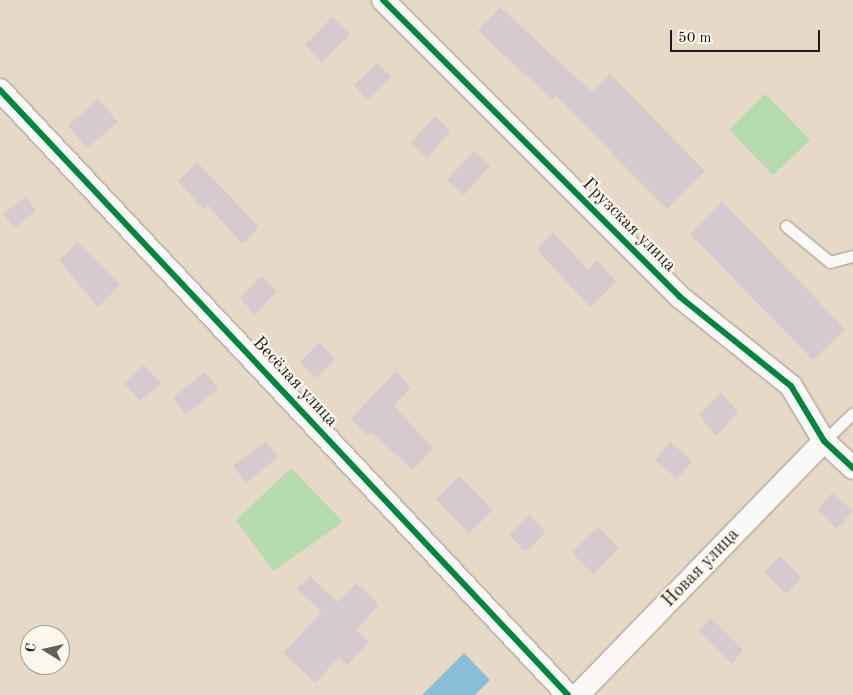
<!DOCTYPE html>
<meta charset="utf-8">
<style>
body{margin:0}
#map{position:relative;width:853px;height:695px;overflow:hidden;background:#e6d9c7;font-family:"Old Standard TT",serif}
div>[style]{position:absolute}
.green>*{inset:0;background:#b5dbaf}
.water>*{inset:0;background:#89bed6}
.building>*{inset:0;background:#d6cace}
.roads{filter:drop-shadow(0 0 1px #9d958b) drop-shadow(0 0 1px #9d958b)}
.lane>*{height:11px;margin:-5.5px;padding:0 5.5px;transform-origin:5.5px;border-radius:5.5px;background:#fbf9f7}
.street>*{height:22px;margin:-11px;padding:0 11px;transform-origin:11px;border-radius:11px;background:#fbf9f7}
.cycleway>*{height:6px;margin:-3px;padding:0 3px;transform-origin:3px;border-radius:3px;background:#00873e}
span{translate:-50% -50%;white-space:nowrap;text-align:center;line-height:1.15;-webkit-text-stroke:4.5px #fbf7ec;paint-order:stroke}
.street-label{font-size:18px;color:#1c1c1c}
.north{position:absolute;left:20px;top:625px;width:50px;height:50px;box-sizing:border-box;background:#fbf7ec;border:1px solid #a29f99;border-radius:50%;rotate:279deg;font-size:14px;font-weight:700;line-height:20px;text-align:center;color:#1c1c1c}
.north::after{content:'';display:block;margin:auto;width:18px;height:22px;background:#635e58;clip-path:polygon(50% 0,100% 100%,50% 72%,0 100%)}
.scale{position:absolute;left:670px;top:30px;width:150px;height:22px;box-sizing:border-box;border:2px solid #1c1c1c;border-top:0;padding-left:6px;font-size:15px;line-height:18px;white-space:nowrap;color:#1c1c1c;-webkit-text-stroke:4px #fbf7ec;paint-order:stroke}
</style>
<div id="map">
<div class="green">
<i style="clip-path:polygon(765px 94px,810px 140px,773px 175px,729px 130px)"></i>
<i style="clip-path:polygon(291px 468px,343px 522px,273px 571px,236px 520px)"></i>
</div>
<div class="water">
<i style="clip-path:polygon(464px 653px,490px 680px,475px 695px,422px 695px)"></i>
</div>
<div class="building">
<i style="clip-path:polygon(500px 7px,592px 92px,610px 74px,705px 171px,667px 209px,556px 96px,553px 100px,478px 31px)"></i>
<i style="clip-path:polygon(332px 17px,350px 34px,322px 63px,305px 45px)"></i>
<i style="clip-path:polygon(378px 63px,391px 77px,367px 100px,354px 85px)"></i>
<i style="clip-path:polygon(98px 99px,118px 122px,87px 148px,68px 126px)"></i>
<i style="clip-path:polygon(435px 116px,450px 131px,427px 158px,411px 143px)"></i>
<i style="clip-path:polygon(474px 151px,490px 166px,464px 195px,447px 180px)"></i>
<i style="clip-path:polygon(197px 162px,259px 227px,242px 244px,208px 205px,204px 210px,178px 181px)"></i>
<i style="clip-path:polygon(25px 197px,36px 210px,15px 228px,3px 214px)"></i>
<i style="clip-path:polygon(722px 201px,845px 329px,813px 360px,690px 234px)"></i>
<i style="clip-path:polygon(553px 232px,588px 270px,597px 260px,616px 282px,590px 307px,537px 250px)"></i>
<i style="clip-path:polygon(78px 242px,120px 285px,98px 307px,59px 260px)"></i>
<i style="clip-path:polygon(262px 276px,277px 291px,255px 315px,240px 298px)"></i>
<i style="clip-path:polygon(319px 342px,335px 358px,317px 378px,300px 363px)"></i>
<i style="clip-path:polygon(144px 365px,161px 383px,140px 401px,124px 383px)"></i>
<i style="clip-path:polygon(396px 371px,411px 387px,394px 406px,433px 448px,413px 470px,371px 432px,367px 436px,351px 419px)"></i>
<i style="clip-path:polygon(205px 372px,218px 389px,185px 415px,173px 397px)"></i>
<i style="clip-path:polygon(721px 393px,738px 412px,716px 436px,699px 415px)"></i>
<i style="clip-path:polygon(266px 442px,278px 457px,246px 483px,233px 466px)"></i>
<i style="clip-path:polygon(670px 442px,692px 461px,677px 479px,655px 460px)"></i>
<i style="clip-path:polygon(459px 476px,493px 510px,469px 533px,436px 499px)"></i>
<i style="clip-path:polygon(832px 493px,853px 511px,837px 529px,817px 510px)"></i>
<i style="clip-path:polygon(529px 515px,546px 533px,525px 552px,509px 534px)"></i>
<i style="clip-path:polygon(598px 527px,619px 548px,593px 574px,572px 553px)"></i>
<i style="clip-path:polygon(780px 556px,801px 578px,787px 594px,764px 572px)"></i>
<i style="clip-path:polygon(310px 576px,337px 602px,356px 583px,379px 605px,356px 630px,369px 642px,347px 665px,339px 657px,315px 683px,283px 653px,322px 612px,297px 589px)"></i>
<i style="clip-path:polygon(711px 618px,743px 650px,732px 664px,699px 631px)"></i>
</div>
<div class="roads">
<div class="lane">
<i style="left:786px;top:226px;width:57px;rotate:39.3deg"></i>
<i style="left:830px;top:262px;width:24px;rotate:-15deg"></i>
<i style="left:824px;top:441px;width:40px;rotate:-44deg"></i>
</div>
<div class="street">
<i style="left:383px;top:0;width:420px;rotate:45deg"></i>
<i style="left:680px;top:297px;width:142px;rotate:38.7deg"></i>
<i style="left:791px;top:386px;width:64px;rotate:59deg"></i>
<i style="left:824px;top:441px;width:40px;rotate:43deg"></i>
<i style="left:0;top:90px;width:830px;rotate:46.81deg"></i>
<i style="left:578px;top:695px;width:354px;rotate:-45.9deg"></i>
</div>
</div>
<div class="cycleway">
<i style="left:383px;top:0;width:420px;rotate:45deg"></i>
<i style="left:680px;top:297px;width:142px;rotate:38.7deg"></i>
<i style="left:791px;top:386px;width:64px;rotate:59deg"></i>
<i style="left:824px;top:441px;width:40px;rotate:43deg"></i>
<i style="left:0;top:90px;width:830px;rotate:46.81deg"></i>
</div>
<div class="street-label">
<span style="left:629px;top:225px;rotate:45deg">Грузская улица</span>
<span style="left:295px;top:382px;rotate:47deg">Весёлая улица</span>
<span style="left:701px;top:568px;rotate:-46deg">Новая улица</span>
</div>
<div class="north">С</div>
<div class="scale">50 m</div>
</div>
